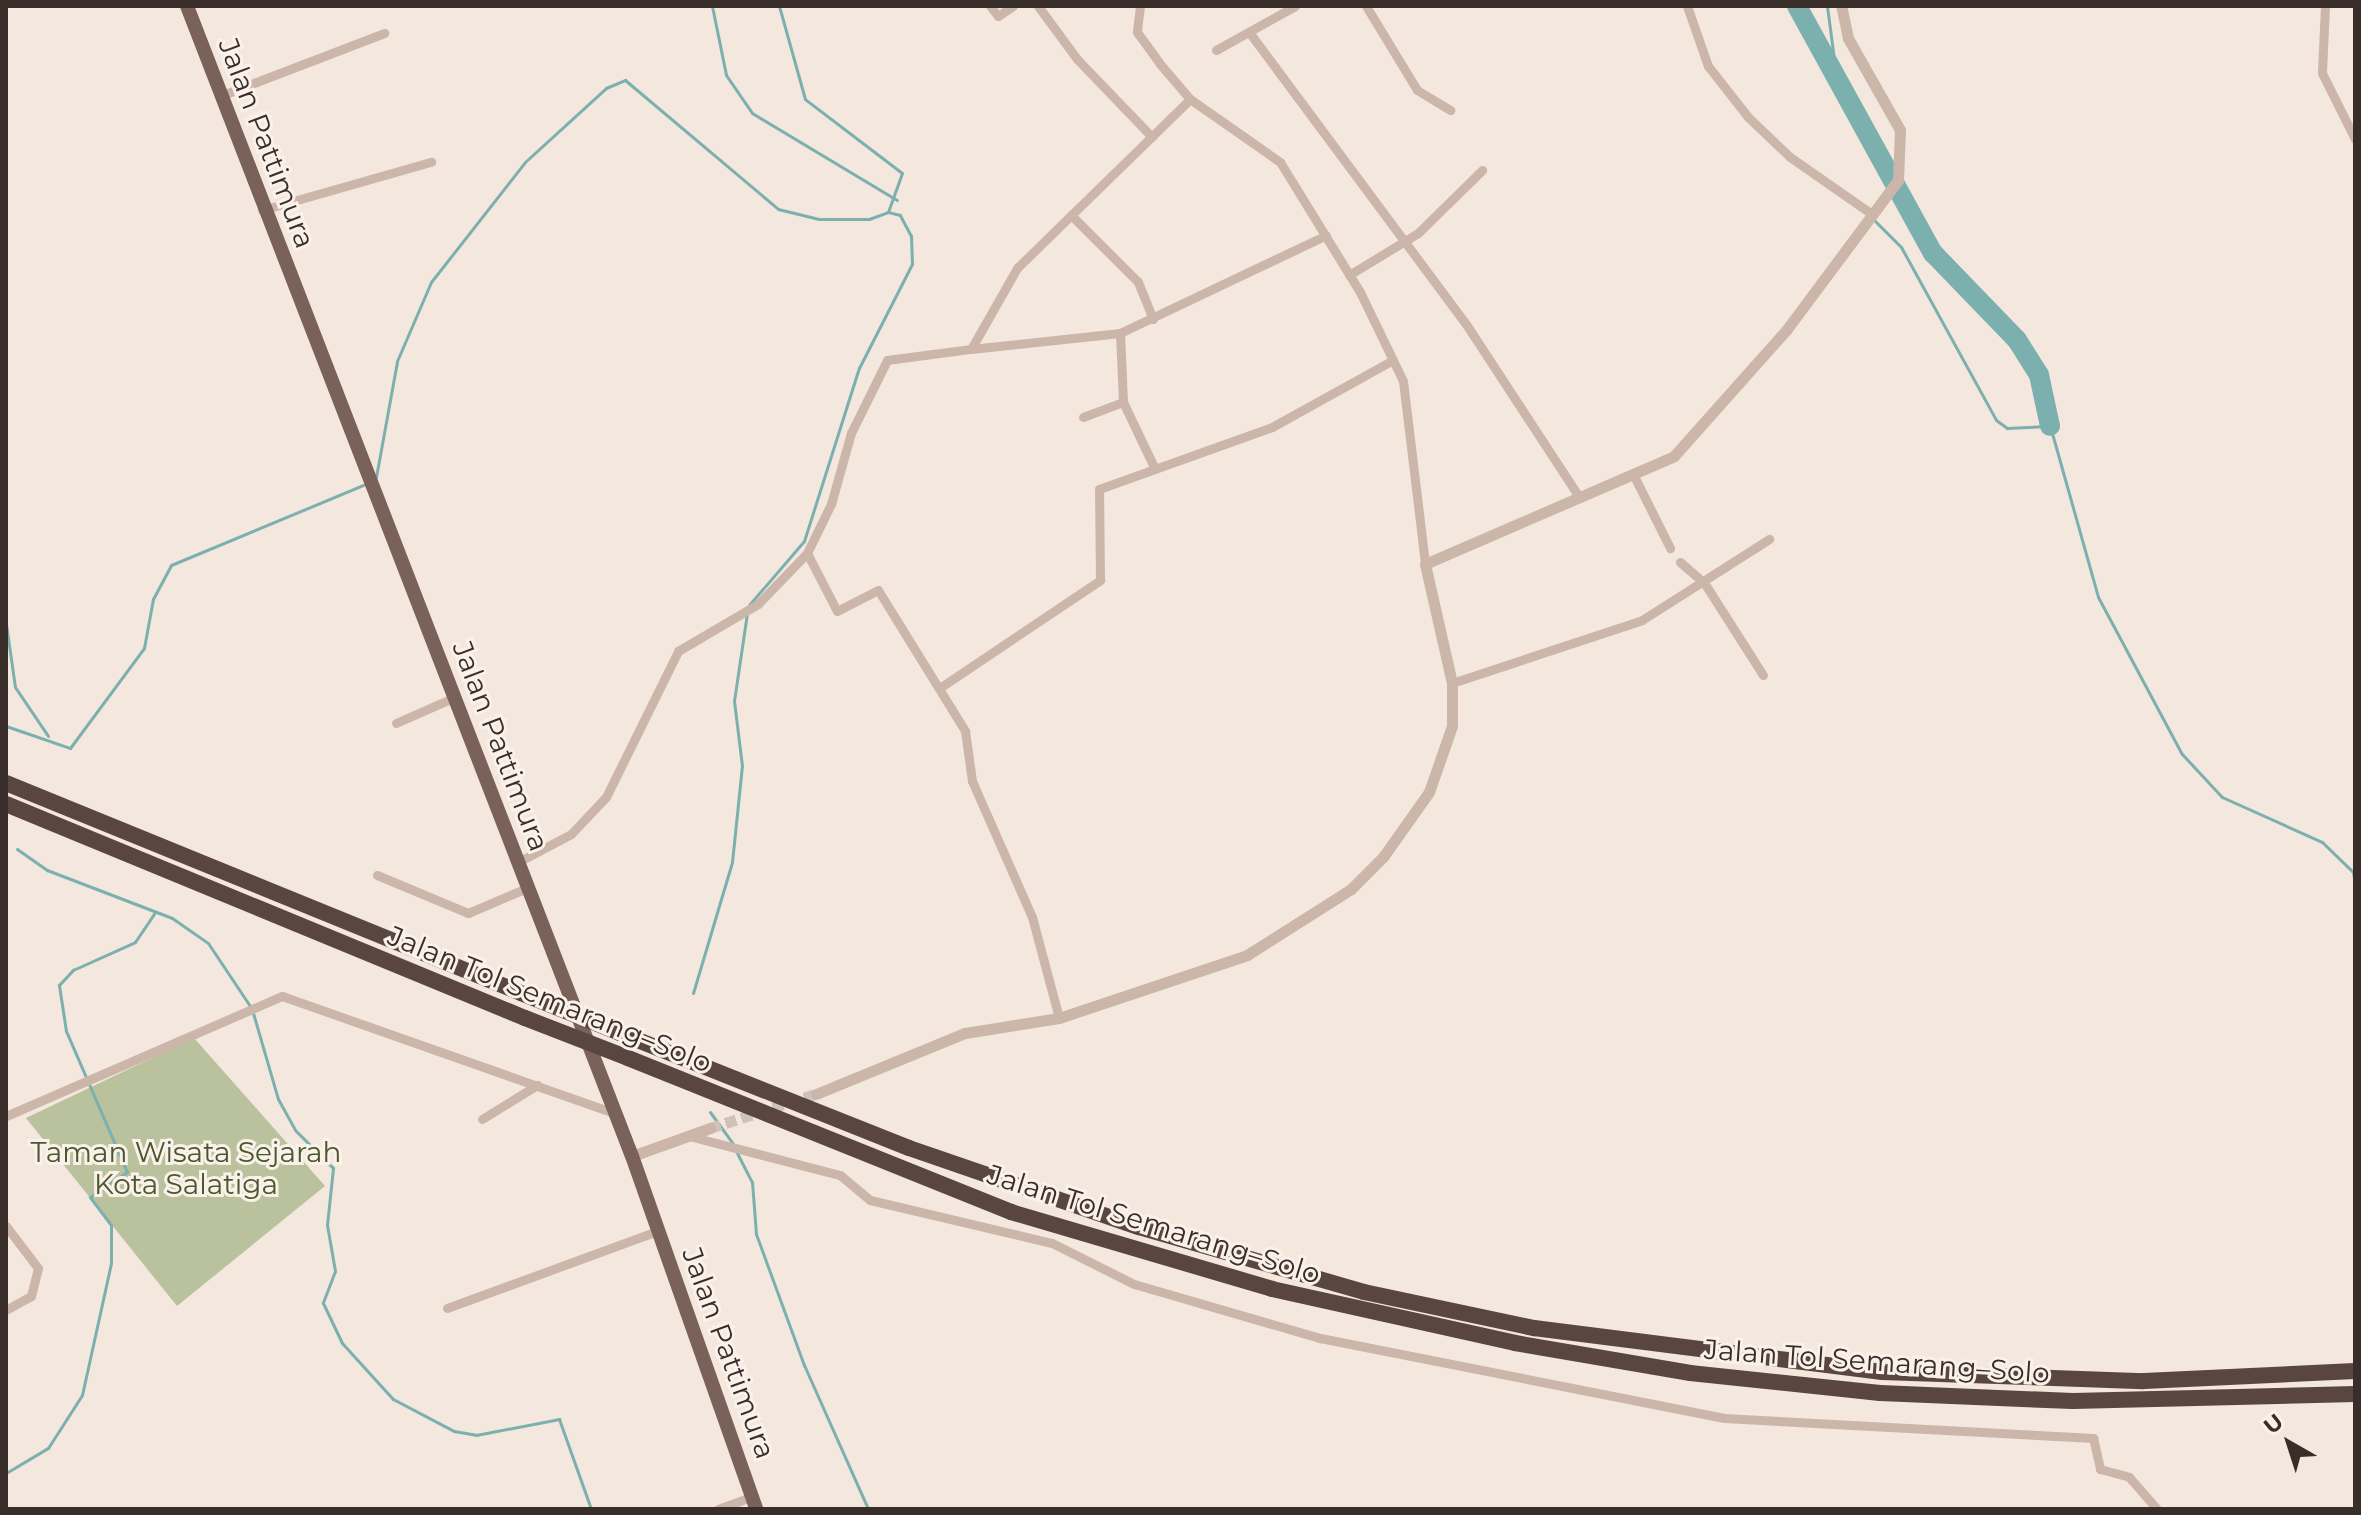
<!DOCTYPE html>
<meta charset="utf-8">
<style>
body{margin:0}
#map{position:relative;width:2361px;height:1515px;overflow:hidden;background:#f3e7de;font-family:Montserrat,sans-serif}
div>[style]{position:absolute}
.green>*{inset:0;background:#b9c29d}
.stream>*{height:3px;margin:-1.5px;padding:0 1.5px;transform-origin:1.5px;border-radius:1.5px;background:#7cb0ae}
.river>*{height:20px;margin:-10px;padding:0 10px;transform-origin:10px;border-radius:10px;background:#7cb0ae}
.tertiary-tunnel>*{height:11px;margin-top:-5.5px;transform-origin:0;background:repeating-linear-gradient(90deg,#cec2ba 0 11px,transparent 0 16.5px)}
.minor>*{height:9px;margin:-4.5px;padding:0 4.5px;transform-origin:4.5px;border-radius:4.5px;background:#cbb6a9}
.tertiary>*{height:11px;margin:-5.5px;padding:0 5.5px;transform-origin:5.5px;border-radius:5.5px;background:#cbb6a9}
.primary>*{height:14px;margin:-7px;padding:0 7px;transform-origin:7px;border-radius:7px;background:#7a625a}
.motorway>*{height:16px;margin:-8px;padding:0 8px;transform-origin:8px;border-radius:8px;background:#594640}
.motorway-bridge>*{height:16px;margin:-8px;padding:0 8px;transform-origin:8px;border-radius:8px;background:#594640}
span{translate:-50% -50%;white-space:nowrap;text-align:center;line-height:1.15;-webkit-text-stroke:6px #faf2ea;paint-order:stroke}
.street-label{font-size:28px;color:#382d29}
.park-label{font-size:28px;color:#4b572d}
.frame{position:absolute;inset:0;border:8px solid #382d29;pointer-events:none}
.north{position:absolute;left:2249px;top:1403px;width:80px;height:80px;-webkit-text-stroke:6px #faf2ea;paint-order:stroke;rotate:321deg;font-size:22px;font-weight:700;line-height:32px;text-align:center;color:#382d29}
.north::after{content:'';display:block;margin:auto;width:28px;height:36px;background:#382d29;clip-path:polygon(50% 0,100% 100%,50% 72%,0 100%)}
</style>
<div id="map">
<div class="green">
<i style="clip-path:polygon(194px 1038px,325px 1186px,177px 1306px,26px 1118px)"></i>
</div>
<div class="stream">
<i style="left:712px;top:6px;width:70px;rotate:78.5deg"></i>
<i style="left:726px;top:75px;width:46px;rotate:55.6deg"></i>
<i style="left:752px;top:113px;width:169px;rotate:31deg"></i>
<i style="left:1827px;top:6px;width:77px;rotate:82.5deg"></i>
<i style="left:1873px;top:219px;width:40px;rotate:45deg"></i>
<i style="left:1901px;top:247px;width:197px;rotate:61.2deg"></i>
<i style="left:1996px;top:420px;width:14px;rotate:36deg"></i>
<i style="left:2007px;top:428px;width:43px;rotate:-2.7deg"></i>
<i style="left:2050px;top:426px;width:178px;rotate:74.3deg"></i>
<i style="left:2098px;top:597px;width:178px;rotate:61.9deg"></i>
<i style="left:2182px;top:754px;width:59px;rotate:47.1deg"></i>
<i style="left:2222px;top:797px;width:110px;rotate:24.2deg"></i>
<i style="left:2322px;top:842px;width:43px;rotate:44.1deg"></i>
<i style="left:2353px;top:872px;width:12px;rotate:81deg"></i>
<i style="left:376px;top:477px;width:118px;rotate:-79.7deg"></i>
<i style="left:397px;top:361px;width:86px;rotate:-66.7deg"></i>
<i style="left:431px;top:282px;width:152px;rotate:-51.9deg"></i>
<i style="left:525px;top:162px;width:110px;rotate:-42.4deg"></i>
<i style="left:606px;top:88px;width:21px;rotate:-23deg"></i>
<i style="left:625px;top:80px;width:200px;rotate:40.1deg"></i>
<i style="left:778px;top:209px;width:42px;rotate:13.7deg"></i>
<i style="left:819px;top:219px;width:50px"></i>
<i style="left:869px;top:219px;width:20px;rotate:-20deg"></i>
<i style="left:888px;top:212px;width:41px;rotate:-70.3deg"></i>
<i style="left:902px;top:173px;width:122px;rotate:-142.7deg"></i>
<i style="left:805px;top:99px;width:97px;rotate:-105.6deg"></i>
<i style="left:6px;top:513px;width:102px;rotate:90deg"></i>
<i style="left:749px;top:605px;width:84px;rotate:-49.3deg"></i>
<i style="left:804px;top:541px;width:182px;rotate:-72.4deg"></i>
<i style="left:859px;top:368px;width:117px;rotate:-63deg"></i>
<i style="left:912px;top:264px;width:28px;rotate:-92deg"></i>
<i style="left:911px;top:236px;width:24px;rotate:-118deg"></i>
<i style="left:900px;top:215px;width:12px;rotate:-166deg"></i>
<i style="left:6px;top:624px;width:64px;rotate:81.9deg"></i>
<i style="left:15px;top:687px;width:59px;rotate:56deg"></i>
<i style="left:6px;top:726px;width:68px;rotate:19deg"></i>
<i style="left:70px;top:748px;width:124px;rotate:-53.5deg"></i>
<i style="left:144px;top:648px;width:50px;rotate:-79.6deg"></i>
<i style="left:153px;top:599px;width:38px;rotate:-62deg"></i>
<i style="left:171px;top:565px;width:211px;rotate:-22.6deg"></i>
<i style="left:17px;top:849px;width:37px;rotate:35deg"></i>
<i style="left:47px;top:870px;width:134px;rotate:21deg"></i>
<i style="left:172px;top:918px;width:44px;rotate:34.8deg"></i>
<i style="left:208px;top:943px;width:76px;rotate:56.3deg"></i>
<i style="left:693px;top:993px;width:137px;rotate:-73.4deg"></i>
<i style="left:732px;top:862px;width:97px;rotate:-84.1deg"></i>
<i style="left:742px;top:766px;width:65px;rotate:-97deg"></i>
<i style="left:734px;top:701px;width:89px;rotate:-81.6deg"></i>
<i style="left:253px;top:1013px;width:90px;rotate:73.8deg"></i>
<i style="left:278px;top:1099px;width:35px;rotate:61deg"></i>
<i style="left:295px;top:1130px;width:54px;rotate:45deg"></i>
<i style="left:333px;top:1168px;width:57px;rotate:96deg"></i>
<i style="left:327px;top:1225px;width:47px;rotate:80.1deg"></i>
<i style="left:335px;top:1271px;width:34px;rotate:111deg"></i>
<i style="left:323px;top:1303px;width:44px;rotate:64.6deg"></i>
<i style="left:342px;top:1343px;width:76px;rotate:47.7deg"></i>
<i style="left:393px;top:1399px;width:69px;rotate:27.7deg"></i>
<i style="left:454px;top:1431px;width:22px;rotate:10deg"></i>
<i style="left:476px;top:1435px;width:85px;rotate:-10.9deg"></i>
<i style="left:559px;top:1419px;width:96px;rotate:70.4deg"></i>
<i style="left:710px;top:1112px;width:39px;rotate:54deg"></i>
<i style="left:736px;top:1151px;width:35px;rotate:63deg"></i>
<i style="left:752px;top:1182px;width:52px;rotate:85.6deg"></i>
<i style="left:756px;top:1234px;width:140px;rotate:69.9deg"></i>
<i style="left:804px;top:1365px;width:158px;rotate:66deg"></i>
<i style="left:6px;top:1473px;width:49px;rotate:-30.8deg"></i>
<i style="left:48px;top:1448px;width:63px;rotate:-57.3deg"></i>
<i style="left:82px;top:1395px;width:135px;rotate:-77.6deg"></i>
<i style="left:111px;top:1263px;width:38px;rotate:-90deg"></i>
<i style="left:111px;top:1225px;width:35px;rotate:-127deg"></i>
<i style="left:90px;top:1197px;width:45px;rotate:-34deg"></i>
<i style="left:127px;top:1172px;width:154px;rotate:-113.4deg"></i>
<i style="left:66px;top:1031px;width:47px;rotate:-98.7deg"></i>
<i style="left:59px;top:985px;width:21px;rotate:-47deg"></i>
<i style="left:73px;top:970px;width:68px;rotate:-24.3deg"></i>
<i style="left:135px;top:942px;width:36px;rotate:-56deg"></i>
</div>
<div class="river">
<i style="left:1797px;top:6px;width:282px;rotate:61.2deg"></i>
<i style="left:1933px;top:253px;width:121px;rotate:46deg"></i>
<i style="left:2017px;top:340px;width:41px;rotate:57.8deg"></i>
<i style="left:2039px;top:375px;width:52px;rotate:77.8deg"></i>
</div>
<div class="tertiary-tunnel">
<i style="left:710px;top:1128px;width:111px;rotate:-17.8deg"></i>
</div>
<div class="minor">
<i style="left:990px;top:6px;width:13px;rotate:51deg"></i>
<i style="left:998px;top:16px;width:18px;rotate:-34deg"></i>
<i style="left:1038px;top:6px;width:66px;rotate:53.7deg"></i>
<i style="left:1077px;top:59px;width:108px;rotate:46.1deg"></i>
<i style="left:1140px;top:6px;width:26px;rotate:97deg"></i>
<i style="left:1137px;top:32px;width:39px;rotate:54deg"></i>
<i style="left:1160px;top:64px;width:46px;rotate:49.4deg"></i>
<i style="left:1190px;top:99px;width:110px;rotate:35deg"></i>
<i style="left:1280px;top:162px;width:153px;rotate:58.4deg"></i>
<i style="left:1360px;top:292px;width:99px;rotate:64.2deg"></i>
<i style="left:1403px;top:381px;width:184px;rotate:83.1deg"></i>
<i style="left:1366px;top:6px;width:98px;rotate:58.7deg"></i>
<i style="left:1417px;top:90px;width:39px;rotate:31deg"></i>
<i style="left:1687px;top:6px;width:64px;rotate:70.7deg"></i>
<i style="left:1708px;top:66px;width:65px;rotate:51.9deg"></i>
<i style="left:1748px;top:117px;width:58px;rotate:43.6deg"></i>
<i style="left:1790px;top:157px;width:101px;rotate:34.9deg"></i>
<i style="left:2325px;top:6px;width:67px;rotate:92.6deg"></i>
<i style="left:2322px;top:73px;width:74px;rotate:63.4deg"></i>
<i style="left:1249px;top:32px;width:364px;rotate:53.4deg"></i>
<i style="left:1466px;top:324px;width:207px;rotate:56.8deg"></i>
<i style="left:1216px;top:50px;width:90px;rotate:-29.1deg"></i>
<i style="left:220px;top:96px;width:176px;rotate:-21deg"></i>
<i style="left:262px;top:210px;width:176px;rotate:-15.9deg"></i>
<i style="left:1071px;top:215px;width:95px;rotate:45deg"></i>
<i style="left:1138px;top:282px;width:40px;rotate:68deg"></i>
<i style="left:1349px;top:275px;width:81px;rotate:-31.3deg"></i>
<i style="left:1418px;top:233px;width:90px;rotate:-44.5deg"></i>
<i style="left:971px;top:349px;width:150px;rotate:-6.1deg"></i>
<i style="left:1120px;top:333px;width:228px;rotate:-25.4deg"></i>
<i style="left:1123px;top:402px;width:74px;rotate:64.5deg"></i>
<i style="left:1083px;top:417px;width:43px;rotate:-20.6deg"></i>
<i style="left:1123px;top:402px;width:69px;rotate:-92.5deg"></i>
<i style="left:1633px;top:474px;width:83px;rotate:63.4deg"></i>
<i style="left:807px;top:553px;width:65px;rotate:62.7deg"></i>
<i style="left:837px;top:611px;width:46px;rotate:-27.1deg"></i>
<i style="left:878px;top:590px;width:166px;rotate:58.3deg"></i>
<i style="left:965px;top:731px;width:50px;rotate:82deg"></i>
<i style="left:972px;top:781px;width:149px;rotate:66.2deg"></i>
<i style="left:1032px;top:917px;width:105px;rotate:75deg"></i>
<i style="left:1680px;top:562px;width:33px;rotate:41deg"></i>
<i style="left:1705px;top:584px;width:108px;rotate:57.5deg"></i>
<i style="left:1452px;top:683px;width:200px;rotate:-18.3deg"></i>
<i style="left:1642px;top:620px;width:151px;rotate:-32.5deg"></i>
<i style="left:941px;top:687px;width:192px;rotate:-33.9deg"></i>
<i style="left:1100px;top:580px;width:91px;rotate:-90.6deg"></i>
<i style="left:1099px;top:489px;width:184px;rotate:-19.7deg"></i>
<i style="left:1272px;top:427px;width:138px;rotate:-29deg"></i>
<i style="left:396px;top:723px;width:64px;rotate:-23.8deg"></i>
<i style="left:518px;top:862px;width:60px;rotate:-27.8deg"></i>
<i style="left:571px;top:834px;width:51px;rotate:-46.6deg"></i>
<i style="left:606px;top:797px;width:163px;rotate:-63.7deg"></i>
<i style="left:678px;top:651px;width:93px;rotate:-30.4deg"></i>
<i style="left:758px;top:604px;width:71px;rotate:-46.1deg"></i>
<i style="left:807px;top:553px;width:55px;rotate:-63.9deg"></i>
<i style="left:831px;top:504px;width:74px;rotate:-74.3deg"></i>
<i style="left:851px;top:433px;width:81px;rotate:-63.7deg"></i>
<i style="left:887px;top:360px;width:85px;rotate:-7.5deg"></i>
<i style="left:971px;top:349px;width:93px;rotate:-60.4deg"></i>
<i style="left:1017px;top:268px;width:242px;rotate:-44.3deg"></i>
<i style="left:377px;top:875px;width:99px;rotate:22.7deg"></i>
<i style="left:468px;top:913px;width:64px;rotate:-23deg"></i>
<i style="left:6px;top:1116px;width:301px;rotate:-23.5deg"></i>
<i style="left:282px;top:996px;width:352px;rotate:19.4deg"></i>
<i style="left:482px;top:1119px;width:65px;rotate:-31.7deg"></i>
<i style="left:689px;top:1136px;width:156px;rotate:14.5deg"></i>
<i style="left:840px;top:1175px;width:39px;rotate:40deg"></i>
<i style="left:870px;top:1200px;width:187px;rotate:13.3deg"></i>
<i style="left:1052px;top:1243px;width:92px;rotate:26.6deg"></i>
<i style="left:1134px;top:1284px;width:194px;rotate:16.2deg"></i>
<i style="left:1320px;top:1338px;width:412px;rotate:11.2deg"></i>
<i style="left:1724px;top:1418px;width:370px;rotate:3.1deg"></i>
<i style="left:2093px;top:1438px;width:32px;rotate:77deg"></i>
<i style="left:2100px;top:1469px;width:30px;rotate:15deg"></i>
<i style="left:2129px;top:1477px;width:43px;rotate:48.8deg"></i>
<i style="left:6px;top:1226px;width:53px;rotate:52.7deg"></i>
<i style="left:38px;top:1268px;width:29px;rotate:104deg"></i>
<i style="left:31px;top:1296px;width:29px;rotate:151deg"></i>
<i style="left:447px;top:1308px;width:224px;rotate:-20.1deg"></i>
<i style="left:718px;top:1509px;width:37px;rotate:-20deg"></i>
</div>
<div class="tertiary">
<i style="left:816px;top:1094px;width:161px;rotate:-22.3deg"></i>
<i style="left:965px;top:1033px;width:95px;rotate:-9.1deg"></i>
<i style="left:1059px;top:1018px;width:198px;rotate:-18.5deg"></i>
<i style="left:1247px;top:955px;width:123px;rotate:-32.4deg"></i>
<i style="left:1351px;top:889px;width:45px;rotate:-45deg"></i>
<i style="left:1383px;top:857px;width:80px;rotate:-54.7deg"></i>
<i style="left:1429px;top:792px;width:70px;rotate:-70.8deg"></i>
<i style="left:1452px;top:726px;width:43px;rotate:-90deg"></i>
<i style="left:1452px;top:683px;width:122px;rotate:-102.8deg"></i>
<i style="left:1425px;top:564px;width:271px;rotate:-23.4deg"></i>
<i style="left:1674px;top:456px;width:170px;rotate:-48.3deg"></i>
<i style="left:1787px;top:329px;width:186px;rotate:-53.3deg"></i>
<i style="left:1898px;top:180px;width:50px;rotate:-87.7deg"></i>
<i style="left:1900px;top:130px;width:106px;rotate:-119.5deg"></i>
<i style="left:1848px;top:38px;width:33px;rotate:-102deg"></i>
<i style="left:632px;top:1156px;width:83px;rotate:-19.7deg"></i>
</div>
<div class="primary">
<i style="left:187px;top:6px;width:1233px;rotate:68.85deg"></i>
<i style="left:632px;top:1156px;width:374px;rotate:70.6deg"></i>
</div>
<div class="motorway">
<i style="left:6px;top:783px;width:556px;rotate:22.18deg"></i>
<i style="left:6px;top:804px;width:561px;rotate:22.41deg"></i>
<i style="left:620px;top:1033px;width:311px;rotate:21.7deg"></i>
<i style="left:909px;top:1148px;width:243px;rotate:19deg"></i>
<i style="left:1139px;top:1227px;width:234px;rotate:16.1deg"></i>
<i style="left:1364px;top:1292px;width:174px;rotate:12deg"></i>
<i style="left:1534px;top:1328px;width:351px;rotate:7.2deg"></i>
<i style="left:1882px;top:1372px;width:262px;rotate:2deg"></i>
<i style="left:2144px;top:1381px;width:211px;rotate:-2.7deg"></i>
<i style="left:628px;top:1058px;width:413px;rotate:21.9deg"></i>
<i style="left:1011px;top:1212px;width:272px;rotate:16.4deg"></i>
<i style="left:1272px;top:1289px;width:249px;rotate:12.5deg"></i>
<i style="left:1515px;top:1343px;width:178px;rotate:9.7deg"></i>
<i style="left:1690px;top:1373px;width:191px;rotate:6deg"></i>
<i style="left:1880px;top:1393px;width:193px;rotate:2.4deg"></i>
<i style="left:2073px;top:1401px;width:282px;rotate:-1.4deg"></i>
</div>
<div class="motorway-bridge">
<i style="left:521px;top:993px;width:107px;rotate:22deg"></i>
<i style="left:525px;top:1018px;width:110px;rotate:21.2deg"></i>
</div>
<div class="street-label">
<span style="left:267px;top:143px;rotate:69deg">Jalan Pattimura</span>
<span style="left:501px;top:746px;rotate:69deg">Jalan Pattimura</span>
<span style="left:550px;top:999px;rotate:22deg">Jalan Tol Semarang–Solo</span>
<span style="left:1154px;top:1224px;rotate:17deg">Jalan Tol Semarang–Solo</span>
<span style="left:729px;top:1353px;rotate:70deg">Jalan Pattimura</span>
<span style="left:1877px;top:1361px;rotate:4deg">Jalan Tol Semarang–Solo</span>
</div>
<div class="park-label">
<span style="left:186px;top:1168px">Taman Wisata Sejarah<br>Kota Salatiga</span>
</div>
<div class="frame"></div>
<div class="north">U</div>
</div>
